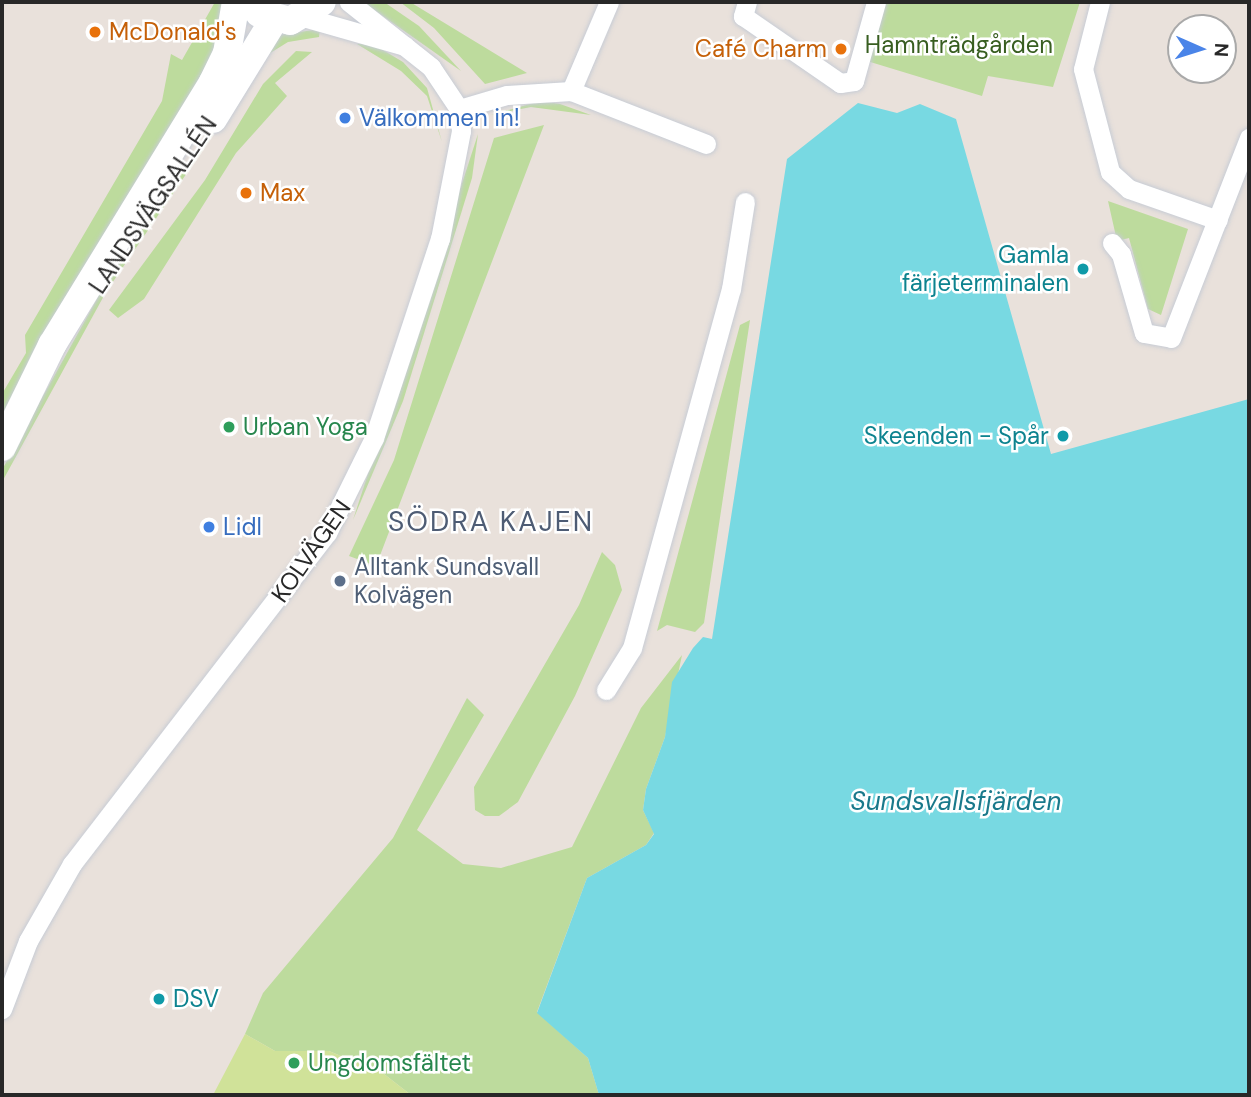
<!DOCTYPE html>
<meta charset="utf-8">
<style>
body{margin:0}
#map{position:relative;width:1251px;height:1097px;overflow:hidden;background:#e9e1db;font-family:"DM Sans",sans-serif}
div>[style]{position:absolute}
.green>*{inset:0;background:#bddb9d}
.pitch>*{inset:0;background:#d0e299}
.water>*{inset:0;background:#78d9e2}
.roads{filter:drop-shadow(0 0 2px #c7ccd5) drop-shadow(0 0 2px #c7ccd5)}
.street>*{height:19px;margin:-9.5px;padding:0 9.5px;transform-origin:9.5px;border-radius:9.5px;background:#fff}
.secondary>*{height:28px;margin:-14px;padding:0 14px;transform-origin:14px;border-radius:14px;background:#fff}
.dots>*{width:19px;height:19px;translate:-50% -50%;box-sizing:border-box;border:4px solid #fff;border-radius:50%}
span{translate:-50% -50%;white-space:nowrap;text-align:center;line-height:1.15;-webkit-text-stroke:5px #fff;paint-order:stroke}
.food-label{font-size:24px;color:#c56008}
.left{translate:0 -50%;text-align:left}
.right{translate:-100% -50%;text-align:right}
.park-label{font-size:24px;color:#385e20}
.shop-label{font-size:24px;color:#366cbe}
.street-label{font-size:24px;color:#282828}
.culture-label{font-size:24px;color:#0d838f}
.leisure-label{font-size:24px;color:#27864d}
.service-label{font-size:24px;color:#4e5e75}
.water-label{font-size:26px;color:#1a798b;font-style:italic}
.quarter-label{font-size:28px;color:#4e5c74;letter-spacing:2px}
.frame{position:absolute;inset:0;border:4px solid #282828;pointer-events:none}
.north{position:absolute;left:1167px;top:14px;width:70px;height:70px;box-sizing:border-box;background:#fff;border:2px solid #a9a9a9;border-radius:50%;rotate:93deg;font-size:19px;font-weight:700;line-height:28px;text-align:center;color:#282828}
.north::after{content:'';display:block;margin:auto;width:24px;height:32px;background:#4a84e8;clip-path:polygon(50% 0,100% 100%,50% 72%,0 100%)}
</style>
<div id="map">
<div class="green">
<i style="clip-path:polygon(215px 2px,229px 2px,218px 52px,2px 425px,2px 394px,26px 353px,25px 335px,162px 101px,171px 54px,182px 60px)"></i>
<i style="clip-path:polygon(363px 2px,384px 2px,419px 26px,461px 71px)"></i>
<i style="clip-path:polygon(400px 2px,410px 2px,527px 73px,485px 84px,434px 28px)"></i>
<i style="clip-path:polygon(884px 2px,1080px 2px,1053px 87px,988px 76px,982px 96px,867px 61px)"></i>
<i style="clip-path:polygon(320px 29px,319px 37px,288px 42px,267px 55px,106px 292px,2px 482px,3px 468px,107px 281px,238px 89px,279px 35px)"></i>
<i style="clip-path:polygon(357px 44px,373px 44px,403px 62px,427px 88px,442px 142px,427px 96px,401px 71px)"></i>
<i style="clip-path:polygon(296px 51px,312px 52px,275px 83px,287px 96px,236px 153px,144px 299px,118px 318px,109px 310px,205px 180px,263px 84px)"></i>
<i style="clip-path:polygon(540px 101px,560px 104px,591px 115px,531px 107px,491px 115px)"></i>
<i style="clip-path:polygon(544px 125px,376px 566px,349px 556px,394px 460px,494px 138px)"></i>
<i style="clip-path:polygon(478px 134px,472px 178px,403px 401px,353px 520px)"></i>
<i style="clip-path:polygon(1108px 201px,1188px 229px,1161px 315px,1148px 309px,1129px 238px,1117px 241px)"></i>
<i style="clip-path:polygon(750px 320px,704px 623px,695px 632px,667px 625px,657px 631px,740px 325px)"></i>
<i style="clip-path:polygon(602px 552px,615px 565px,622px 590px,575px 696px,518px 802px,499px 816px,485px 816px,475px 810px,474px 787px,579px 605px)"></i>
<i style="clip-path:polygon(682px 655px,665px 737px,646px 789px,643px 810px,654px 833px,646px 845px,587px 878px,537px 1012px,588px 1058px,599px 1095px,411px 1095px,384px 1074px,329px 1051px,275px 1051px,245px 1034px,263px 993px,393px 838px,467px 698px,484px 715px,417px 830px,463px 864px,501px 868px,572px 847px,641px 708px)"></i>
</div>
<div class="pitch">
<i style="clip-path:polygon(245px 1034px,275px 1051px,329px 1051px,384px 1074px,411px 1095px,213px 1095px)"></i>
</div>
<div class="water">
<i style="clip-path:polygon(858px 103px,897px 113px,920px 104px,956px 119px,1051px 454px,1249px 399px,1249px 1095px,599px 1095px,588px 1058px,537px 1013px,587px 878px,646px 845px,654px 834px,643px 810px,646px 789px,665px 737px,672px 682px,693px 648px,703px 637px,712px 639px,787px 159px)"></i>
</div>
<div class="roads">
<div class="street">
<i style="left:747px;top:2px;width:15px;rotate:106deg"></i>
<i style="left:743px;top:16px;width:118px;rotate:34.6deg"></i>
<i style="left:840px;top:83px;width:14px;rotate:-8deg"></i>
<i style="left:854px;top:81px;width:82px;rotate:-74.4deg"></i>
<i style="left:1100px;top:2px;width:69px;rotate:104.2deg"></i>
<i style="left:1083px;top:69px;width:106px;rotate:75.3deg"></i>
<i style="left:1110px;top:172px;width:25px;rotate:42deg"></i>
<i style="left:1129px;top:189px;width:94px;rotate:19.2deg"></i>
<i style="left:303px;top:17px;width:106px;rotate:15.9deg"></i>
<i style="left:571px;top:91px;width:145px;rotate:21.4deg"></i>
<i style="left:459px;top:109px;width:50px;rotate:-16.3deg"></i>
<i style="left:507px;top:95px;width:64px;rotate:-3.6deg"></i>
<i style="left:571px;top:91px;width:97px;rotate:-66.9deg"></i>
<i style="left:1112px;top:243px;width:14px;rotate:51deg"></i>
<i style="left:1121px;top:254px;width:82px;rotate:73.8deg"></i>
<i style="left:1144px;top:333px;width:27px;rotate:10deg"></i>
<i style="left:1171px;top:338px;width:215px;rotate:-68.7deg"></i>
<i style="left:606px;top:690px;width:49px;rotate:-58.2deg"></i>
<i style="left:632px;top:648px;width:372px;rotate:-74.6deg"></i>
<i style="left:731px;top:289px;width:88px;rotate:-80.9deg"></i>
<i style="left:2px;top:1009px;width:73px;rotate:-69.1deg"></i>
<i style="left:28px;top:941px;width:89px;rotate:-60.3deg"></i>
<i style="left:72px;top:864px;width:418px;rotate:-52.4deg"></i>
<i style="left:327px;top:533px;width:106px;rotate:-63.7deg"></i>
<i style="left:374px;top:438px;width:210px;rotate:-71.7deg"></i>
<i style="left:440px;top:239px;width:110px;rotate:-79deg"></i>
<i style="left:461px;top:131px;width:22px;rotate:-95deg"></i>
<i style="left:459px;top:109px;width:50px;rotate:-123.7deg"></i>
<i style="left:431px;top:67px;width:105px;rotate:-141.6deg"></i>
</div>
<div class="secondary">
<i style="left:259px;top:13px;width:32px;rotate:14deg"></i>
<i style="left:290px;top:21px;width:37px;rotate:-31deg"></i>
<i style="left:213px;top:119px;width:116px;rotate:-58.4deg"></i>
<i style="left:2px;top:447px;width:114px;rotate:-63.9deg"></i>
<i style="left:52px;top:345px;width:308px;rotate:-58.5deg"></i>
<i style="left:213px;top:82px;width:32px;rotate:-64deg"></i>
<i style="left:227px;top:53px;width:52px;rotate:-80deg"></i>
</div>
</div>
<div class="dots">
<i style="left:95px;top:32px;background:#e8710a"></i>
<i style="left:841px;top:49px;background:#e8710a"></i>
<i style="left:345px;top:118px;background:#3f7fe0"></i>
<i style="left:246px;top:193px;background:#e8710a"></i>
<i style="left:1083px;top:269px;background:#0f9aa8"></i>
<i style="left:229px;top:427px;background:#2e9e5b"></i>
<i style="left:1063px;top:436px;background:#0f9aa8"></i>
<i style="left:209px;top:527px;background:#3f7fe0"></i>
<i style="left:340px;top:581px;background:#5c6f8a"></i>
<i style="left:159px;top:999px;background:#0f9aa8"></i>
<i style="left:294px;top:1063px;background:#2e9e5b"></i>
</div>
<div class="food-label">
<span class="left" style="left:109px;top:32px">McDonald's</span>
<span class="right" style="left:827px;top:49px">Café Charm</span>
<span class="left" style="left:260px;top:193px">Max</span>
</div>
<div class="park-label">
<span style="left:959px;top:45px">Hamnträdgården</span>
</div>
<div class="shop-label">
<span class="left" style="left:359px;top:118px">Välkommen in!</span>
<span class="left" style="left:223px;top:527px">Lidl</span>
</div>
<div class="street-label">
<span style="left:153px;top:205px;rotate:-56deg">LANDSVÄGSALLÉN</span>
<span style="left:311px;top:551px;rotate:-55deg">KOLVÄGEN</span>
</div>
<div class="culture-label">
<span class="right" style="left:1069px;top:269px">Gamla<br>färjeterminalen</span>
<span class="right" style="left:1049px;top:436px">Skeenden - Spår</span>
<span class="left" style="left:173px;top:999px">DSV</span>
</div>
<div class="leisure-label">
<span class="left" style="left:243px;top:427px">Urban Yoga</span>
<span class="left" style="left:308px;top:1063px">Ungdomsfältet</span>
</div>
<div class="service-label">
<span class="left" style="left:354px;top:581px">Alltank Sundsvall<br>Kolvägen</span>
</div>
<div class="water-label">
<span style="left:956px;top:802px">Sundsvallsfjärden</span>
</div>
<div class="quarter-label">
<span style="left:491px;top:522px">SÖDRA KAJEN</span>
</div>
<div class="frame"></div>
<div class="north">N</div>
</div>
